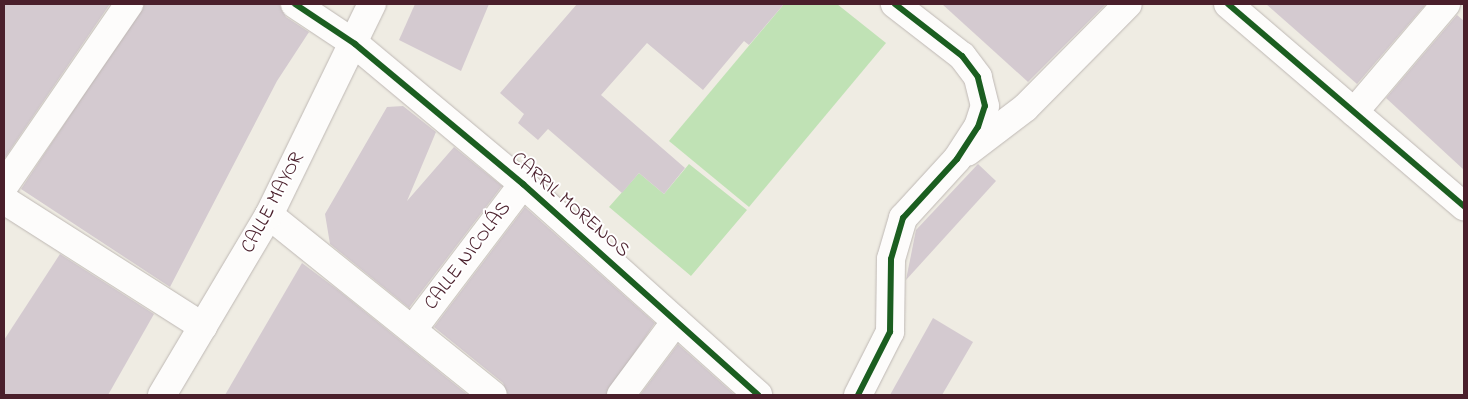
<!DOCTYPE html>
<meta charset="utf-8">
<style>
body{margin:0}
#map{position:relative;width:1468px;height:399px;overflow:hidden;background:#efece3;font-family:"Indie Flower",sans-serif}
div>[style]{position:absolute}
.green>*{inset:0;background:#c0e2b5}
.building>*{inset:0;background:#d4cad0}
.roads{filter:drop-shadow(0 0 1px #beb8b4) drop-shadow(0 0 1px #beb8b4)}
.minor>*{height:28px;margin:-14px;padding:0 14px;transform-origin:14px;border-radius:14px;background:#fdfcfb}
.major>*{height:28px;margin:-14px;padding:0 14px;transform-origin:14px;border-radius:14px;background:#fdfcfb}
.cycleway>*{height:6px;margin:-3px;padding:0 3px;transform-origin:3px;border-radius:3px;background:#1b5e20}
span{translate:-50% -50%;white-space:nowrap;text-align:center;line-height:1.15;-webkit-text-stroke:4px #fff;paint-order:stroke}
.street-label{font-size:20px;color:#4a1f2b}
.frame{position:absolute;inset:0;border:5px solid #4a1f2b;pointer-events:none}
</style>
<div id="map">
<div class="green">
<i style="clip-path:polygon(784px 4px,837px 4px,886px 43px,749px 207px,669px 141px)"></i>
<i style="clip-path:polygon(689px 164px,747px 210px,691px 276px,609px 207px,639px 173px,664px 194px)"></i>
</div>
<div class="building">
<i style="clip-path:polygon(4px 4px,110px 4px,4px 159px)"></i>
<i style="clip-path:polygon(144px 4px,279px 4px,286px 17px,309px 32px,277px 81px,170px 287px,21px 189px)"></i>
<i style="clip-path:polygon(415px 4px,489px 4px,461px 71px,399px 40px)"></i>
<i style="clip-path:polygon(577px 4px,784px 4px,749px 45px,744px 41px,703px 90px,647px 43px,601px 95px,685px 168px,664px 194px,639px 173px,622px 193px,548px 129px,538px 140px,518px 123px,524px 114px,500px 93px)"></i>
<i style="clip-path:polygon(942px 4px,1106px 4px,1028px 82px)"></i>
<i style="clip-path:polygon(1266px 4px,1426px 4px,1357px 84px)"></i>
<i style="clip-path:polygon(1457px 15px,1464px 21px,1464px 170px,1386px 98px)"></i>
<i style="clip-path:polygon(403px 106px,436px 132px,407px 201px,454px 147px,502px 186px,409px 308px,330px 244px,325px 214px,387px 107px)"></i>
<i style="clip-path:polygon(978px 164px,996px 181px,906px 280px,916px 230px)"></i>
<i style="clip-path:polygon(525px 207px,655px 323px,606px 395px,508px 395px,503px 383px,434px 327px)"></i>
<i style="clip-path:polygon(60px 254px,154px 314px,108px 395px,4px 395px,4px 340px)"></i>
<i style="clip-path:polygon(302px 263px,338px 290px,468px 395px,225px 395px)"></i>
<i style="clip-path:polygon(933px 318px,973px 342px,942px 395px,890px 395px)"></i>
<i style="clip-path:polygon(678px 344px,735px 395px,640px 395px)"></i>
</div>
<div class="roads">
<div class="minor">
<i style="left:295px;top:4px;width:72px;rotate:33.7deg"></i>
<i style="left:355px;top:44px;width:219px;rotate:39.8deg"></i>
<i style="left:523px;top:184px;width:316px;rotate:41.9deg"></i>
<i style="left:1228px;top:4px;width:311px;rotate:40.6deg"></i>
<i style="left:1354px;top:112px;width:142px;rotate:-49.6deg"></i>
<i style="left:967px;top:152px;width:73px;rotate:-37.2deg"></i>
<i style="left:1025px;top:108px;width:146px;rotate:-45.3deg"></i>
<i style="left:4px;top:186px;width:221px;rotate:-55.5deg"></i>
<i style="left:4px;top:200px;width:236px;rotate:32.5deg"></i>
<i style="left:269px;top:215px;width:287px;rotate:38.8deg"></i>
<i style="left:413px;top:329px;width:182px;rotate:-52.8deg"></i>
<i style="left:621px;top:395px;width:92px;rotate:-53.4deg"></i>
<i style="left:858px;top:395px;width:71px;rotate:-63.1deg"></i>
<i style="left:890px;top:332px;width:73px;rotate:-89.2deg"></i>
<i style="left:891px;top:259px;width:43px;rotate:-73.7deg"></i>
<i style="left:903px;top:218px;width:80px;rotate:-47.5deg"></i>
<i style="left:957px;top:159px;width:38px;rotate:-57deg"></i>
<i style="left:978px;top:127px;width:22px;rotate:-72deg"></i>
<i style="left:985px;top:106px;width:30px;rotate:-104deg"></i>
<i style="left:978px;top:77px;width:26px;rotate:-127deg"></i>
<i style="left:962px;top:56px;width:85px;rotate:-142.2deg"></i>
</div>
<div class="major">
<i style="left:162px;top:395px;width:209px;rotate:-59.3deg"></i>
<i style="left:269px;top:215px;width:235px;rotate:-64deg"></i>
</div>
</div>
<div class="cycleway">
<i style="left:295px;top:4px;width:72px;rotate:33.7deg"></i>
<i style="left:355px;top:44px;width:219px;rotate:39.8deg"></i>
<i style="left:523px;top:184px;width:316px;rotate:41.9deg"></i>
<i style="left:1228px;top:4px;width:311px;rotate:40.6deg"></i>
<i style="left:858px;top:395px;width:71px;rotate:-63.1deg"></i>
<i style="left:890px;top:332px;width:73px;rotate:-89.2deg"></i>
<i style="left:891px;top:259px;width:43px;rotate:-73.7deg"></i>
<i style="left:903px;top:218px;width:80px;rotate:-47.5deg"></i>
<i style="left:957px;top:159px;width:38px;rotate:-57deg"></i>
<i style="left:978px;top:127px;width:22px;rotate:-72deg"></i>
<i style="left:985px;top:106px;width:30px;rotate:-104deg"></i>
<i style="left:978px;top:77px;width:26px;rotate:-127deg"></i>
<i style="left:962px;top:56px;width:85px;rotate:-142.2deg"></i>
</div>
<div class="street-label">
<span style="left:273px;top:203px;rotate:-62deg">CALLE MAYOR</span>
<span style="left:570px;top:205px;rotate:41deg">CARRIL MORENOS</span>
<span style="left:468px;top:256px;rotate:-53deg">CALLE NICOLÁS</span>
</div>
<div class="frame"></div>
</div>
